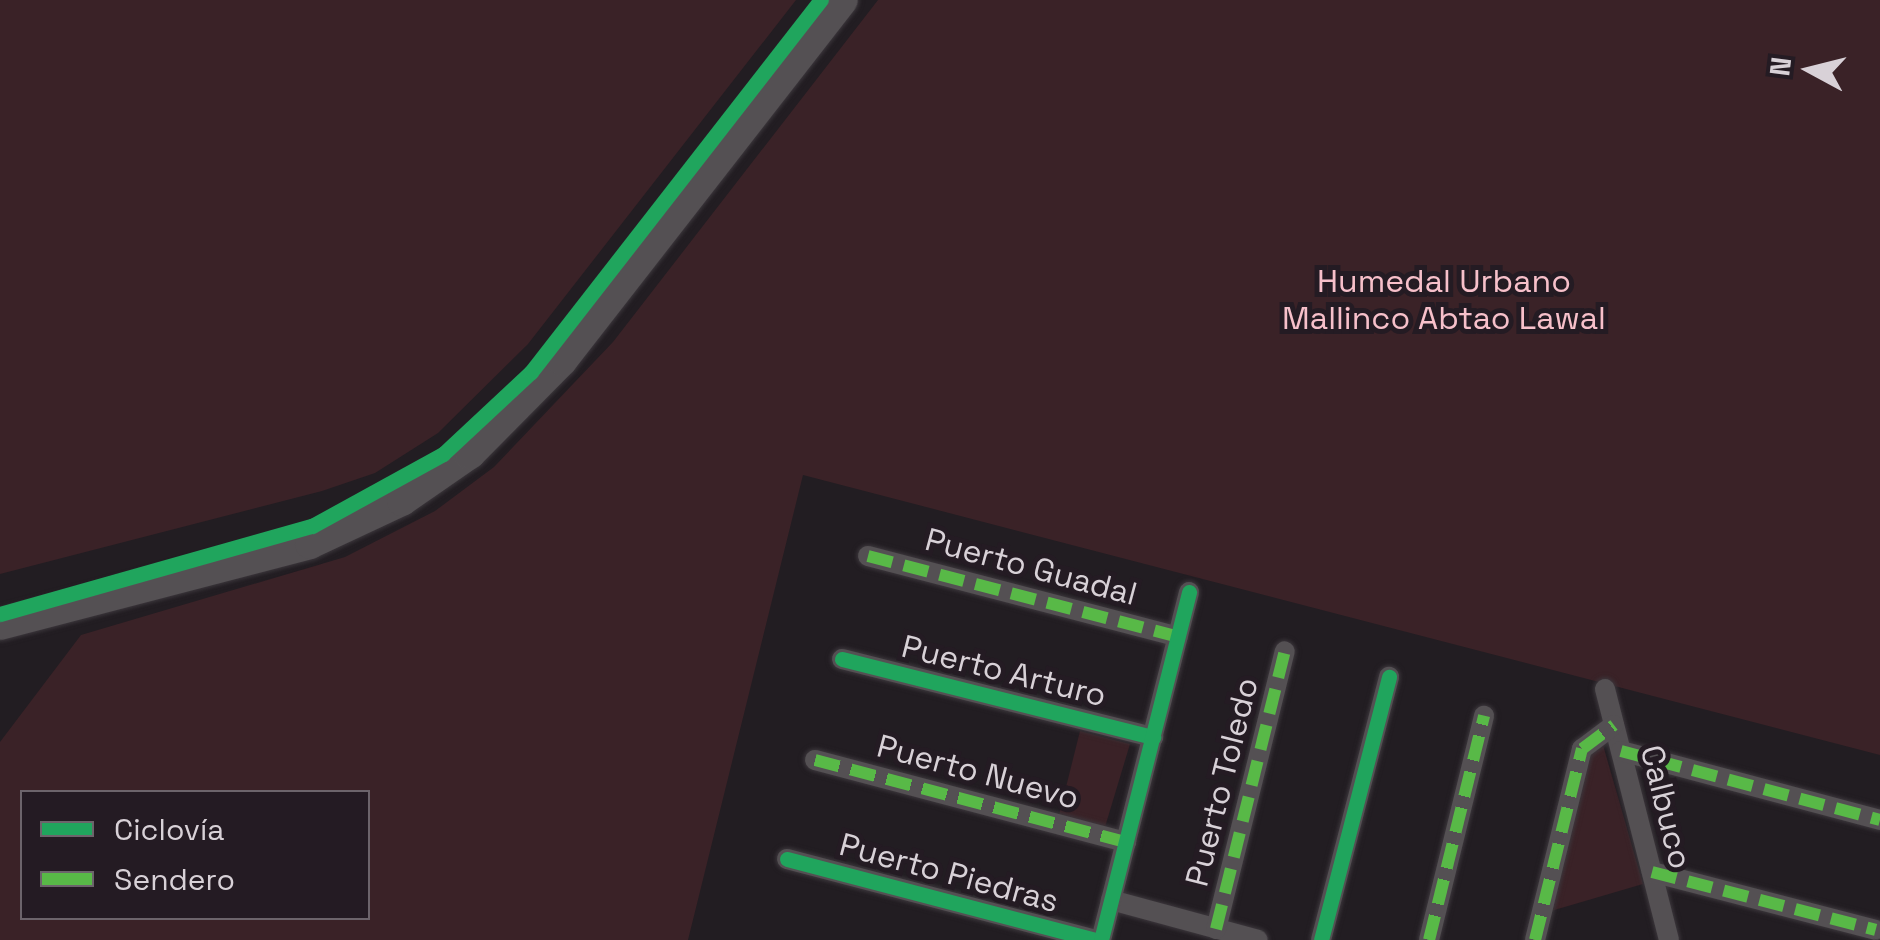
<!DOCTYPE html>
<meta charset="utf-8">
<style>
body{margin:0}
#map{position:relative;width:1880px;height:940px;overflow:hidden;background:#221d22;font-family:"Space Grotesk",sans-serif}
div>[style]{position:absolute}
.green>*{inset:0;background:#3a2227}
.roads{filter:drop-shadow(0 0 2px #3c373c) drop-shadow(0 0 2px #3c373c)}
.minor>*{height:20px;margin:-10px;padding:0 10px;transform-origin:10px;border-radius:10px;background:#545053}
.secondary>*{height:30px;margin:-15px;padding:0 15px;transform-origin:15px;border-radius:15px;background:#545053}
.quiet>*{height:12px;margin-top:-6px;transform-origin:0;background:repeating-linear-gradient(90deg,#58b947 0 25px,transparent 0 37px)}
.cycleway>*{height:15px;margin:-7.5px;padding:0 7.5px;transform-origin:7.5px;border-radius:7.5px;background:#20a55d}
span{translate:-50% -50%;white-space:nowrap;text-align:center;line-height:1.15;-webkit-text-stroke:10px #241b23;paint-order:stroke}
.park-label{font-size:32px;color:#f7c0ca}
.street-label{font-size:32px;color:#d8d1d7}
.legend{position:absolute;left:20px;top:790px;width:350px;height:130px;box-sizing:border-box;background:#241b23;border:2px solid #6c646b;margin:0;padding:12px 18px;list-style:none;font-size:30px;color:#d8d1d7}
.legend li{display:flex;align-items:center;gap:20px;height:50px}
.legend b{width:50px;border:2px solid #6c646b}
.north{position:absolute;left:1760px;top:20px;width:100px;height:100px;-webkit-text-stroke:8px #241b23;paint-order:stroke;rotate:277deg;font-size:28px;font-weight:700;line-height:40px;text-align:center;color:#d8d1d7}
.north::after{content:'';display:block;margin:auto;width:35px;height:45px;background:#d8d1d7;clip-path:polygon(50% 0,100% 100%,50% 72%,0 100%)}
</style>
<div id="map">
<div class="green">
<i style="clip-path:polygon(0 0,796px 0,528px 344px,438px 433px,375px 473px,322px 491px,0 574px)"></i>
<i style="clip-path:polygon(evenodd,878px 0,1880px 0,1880px 755px,803px 475px,688px 940px,0 940px,0 742px,81px 635px,345px 557px,435px 511px,494px 467px,613px 342px,878px 0,22px 792px,368px 792px,368px 918px,22px 918px,22px 792px)"></i>
<i style="clip-path:polygon(1080px 731px,1130px 744px,1105px 827px,1059px 815px)"></i>
<i style="clip-path:polygon(1603px 745px,1643px 884px,1551px 911px,1589px 750px)"></i>
</div>
<div class="roads">
<div class="minor">
<i style="left:868px;top:556px;width:320px;rotate:14.6deg"></i>
<i style="left:842px;top:659px;width:321px;rotate:14.1deg"></i>
<i style="left:1605px;top:689px;width:259px;rotate:75.7deg"></i>
<i style="left:1621px;top:751px;width:268px;rotate:14.9deg"></i>
<i style="left:815px;top:760px;width:322px;rotate:14.8deg"></i>
<i style="left:787px;top:859px;width:319px;rotate:14.7deg"></i>
<i style="left:1652px;top:872px;width:231px;rotate:14.5deg"></i>
<i style="left:1111px;top:900px;width:152px;rotate:15.2deg"></i>
<i style="left:1216px;top:929px;width:286px;rotate:-76.1deg"></i>
<i style="left:1101px;top:940px;width:359px;rotate:-75.8deg"></i>
<i style="left:1321px;top:940px;width:272px;rotate:-75.5deg"></i>
<i style="left:1429px;top:940px;width:231px;rotate:-76.2deg"></i>
<i style="left:1535px;top:940px;width:197px;rotate:-76.2deg"></i>
<i style="left:1582px;top:749px;width:40px;rotate:-37deg"></i>
</div>
<div class="secondary">
<i style="left:0;top:625px;width:320px;rotate:-14.6deg"></i>
<i style="left:310px;top:544px;width:102px;rotate:-25.1deg"></i>
<i style="left:402px;top:501px;width:83px;rotate:-34.7deg"></i>
<i style="left:470px;top:454px;width:131px;rotate:-45.3deg"></i>
<i style="left:562px;top:361px;width:457px;rotate:-52.1deg"></i>
</div>
</div>
<div class="quiet">
<i style="left:868px;top:556px;width:320px;rotate:14.6deg"></i>
<i style="left:1621px;top:751px;width:268px;rotate:14.9deg"></i>
<i style="left:815px;top:760px;width:322px;rotate:14.8deg"></i>
<i style="left:1652px;top:872px;width:231px;rotate:14.5deg"></i>
<i style="left:1216px;top:929px;width:286px;rotate:-76.1deg"></i>
<i style="left:1429px;top:940px;width:231px;rotate:-76.2deg"></i>
<i style="left:1535px;top:940px;width:197px;rotate:-76.2deg"></i>
<i style="left:1582px;top:749px;width:40px;rotate:-37deg"></i>
</div>
<div class="cycleway">
<i style="left:0;top:614px;width:324px;rotate:-15.8deg"></i>
<i style="left:312px;top:526px;width:149px;rotate:-28.8deg"></i>
<i style="left:443px;top:454px;width:120px;rotate:-43deg"></i>
<i style="left:531px;top:372px;width:472px;rotate:-52.1deg"></i>
<i style="left:842px;top:659px;width:321px;rotate:14.1deg"></i>
<i style="left:787px;top:859px;width:319px;rotate:14.7deg"></i>
<i style="left:1101px;top:940px;width:359px;rotate:-75.8deg"></i>
<i style="left:1321px;top:940px;width:272px;rotate:-75.5deg"></i>
</div>
<div class="park-label">
<span style="left:1444px;top:300px">Humedal Urbano<br>Mallinco Abtao Lawal</span>
</div>
<div class="street-label">
<span style="left:1031px;top:567px;rotate:15deg">Puerto Guadal</span>
<span style="left:1004px;top:671px;rotate:14deg">Puerto Arturo</span>
<span style="left:978px;top:772px;rotate:15deg">Puerto Nuevo</span>
<span style="left:1222px;top:782px;rotate:-76deg">Puerto Toledo</span>
<span style="left:1666px;top:807px;rotate:76deg">Calbuco</span>
<span style="left:949px;top:873px;rotate:15deg">Puerto Piedras</span>
</div>
<ul class="legend">
<li><b style="height:12px;background:#20a55d"></b>Ciclovía</li>
<li><b style="height:12px;background:#58b947"></b>Sendero</li>
</ul>
<div class="north">N</div>
</div>
